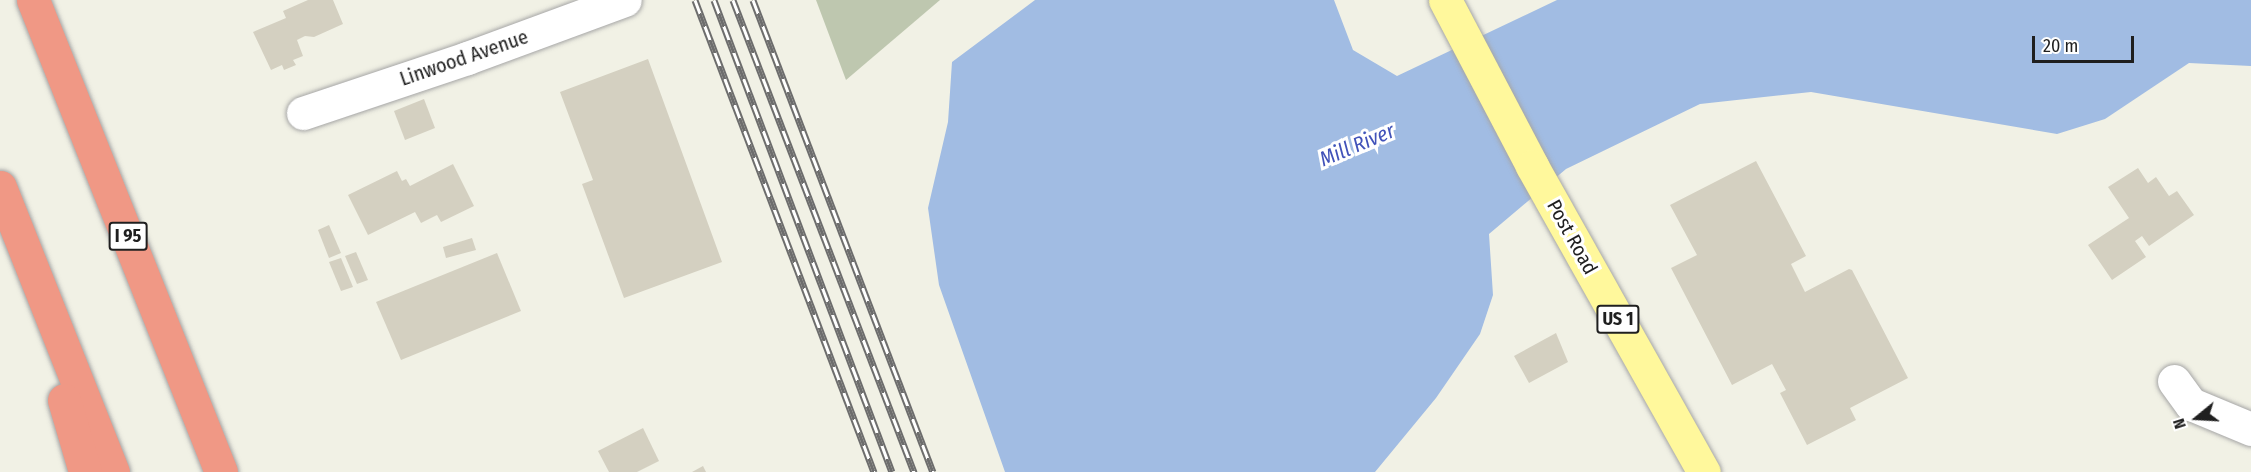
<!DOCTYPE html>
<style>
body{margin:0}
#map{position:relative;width:2251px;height:472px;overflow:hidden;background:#f1f1e5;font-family:"Fira Sans Condensed",sans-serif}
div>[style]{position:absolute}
.construction>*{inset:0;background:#bec7af}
.water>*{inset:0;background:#a1bce3}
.building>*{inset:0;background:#d4d0c1}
.roads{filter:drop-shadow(0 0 2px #a6a6a6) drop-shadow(0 0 2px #a6a6a6)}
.minor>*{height:33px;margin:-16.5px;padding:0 16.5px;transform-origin:16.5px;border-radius:16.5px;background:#fff}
.major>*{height:33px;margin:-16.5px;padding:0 16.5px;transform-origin:16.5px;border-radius:16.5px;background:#fff89c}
.highway>*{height:33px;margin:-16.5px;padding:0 16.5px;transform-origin:16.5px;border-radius:16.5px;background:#f09885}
.rail>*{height:7px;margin-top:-3.5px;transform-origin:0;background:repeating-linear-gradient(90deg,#fff 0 14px,#6d6d6d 0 28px);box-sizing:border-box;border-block:2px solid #6d6d6d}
span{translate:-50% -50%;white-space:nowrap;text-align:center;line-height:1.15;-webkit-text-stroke:6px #fff;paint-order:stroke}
.shield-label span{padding:2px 4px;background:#fff;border:2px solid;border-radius:4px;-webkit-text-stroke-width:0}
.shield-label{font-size:18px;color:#1f1f1f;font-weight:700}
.street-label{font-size:20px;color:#1f1f1f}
.water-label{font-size:21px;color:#4152b9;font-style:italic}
.north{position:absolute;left:2167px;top:388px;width:60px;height:60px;-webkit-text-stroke:4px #fff;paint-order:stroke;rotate:252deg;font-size:16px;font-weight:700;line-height:24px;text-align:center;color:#1f1f1f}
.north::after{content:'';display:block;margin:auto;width:21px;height:27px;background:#1f1f1f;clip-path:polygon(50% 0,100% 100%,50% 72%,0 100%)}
.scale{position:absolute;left:2032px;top:36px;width:102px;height:27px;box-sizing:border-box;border:3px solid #1f1f1f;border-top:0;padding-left:8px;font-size:18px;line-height:21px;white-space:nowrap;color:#1f1f1f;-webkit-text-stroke:4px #fff;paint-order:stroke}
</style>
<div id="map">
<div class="construction">
<i style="clip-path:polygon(816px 0,940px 0,846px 80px)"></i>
</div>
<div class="water">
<i style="clip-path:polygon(1035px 0,1334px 0,1353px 50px,1397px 76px,1557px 0,2251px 0,2251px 66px,2189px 63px,2105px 119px,2057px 134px,1811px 92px,1700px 104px,1566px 169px,1489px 234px,1493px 295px,1480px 334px,1436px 398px,1375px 472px,1005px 472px,939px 285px,928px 208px,948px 122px,952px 62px)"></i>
</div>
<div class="building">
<i style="clip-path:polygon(308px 0,333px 0,343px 24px,314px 37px,305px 36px,297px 40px,303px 56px,293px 60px,296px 65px,284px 70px,282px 65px,271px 70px,253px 32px,286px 18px,283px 11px)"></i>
<i style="clip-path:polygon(648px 59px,722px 262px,624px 298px,582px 184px,593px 180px,560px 92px)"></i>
<i style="clip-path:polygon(424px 99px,435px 128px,405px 140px,394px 111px)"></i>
<i style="clip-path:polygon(1756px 161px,1806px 256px,1791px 264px,1805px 292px,1849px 269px,1852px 270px,1908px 378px,1850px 408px,1856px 420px,1807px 445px,1780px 393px,1786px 390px,1772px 364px,1732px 385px,1671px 268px,1697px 255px,1670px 205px)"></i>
<i style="clip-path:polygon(453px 164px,474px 206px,441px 222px,437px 215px,421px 223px,415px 212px,368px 235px,348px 195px,397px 171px,402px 181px,406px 179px,410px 186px)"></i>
<i style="clip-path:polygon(2138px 168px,2148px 183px,2156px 177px,2169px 196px,2177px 191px,2194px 215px,2149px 246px,2142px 236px,2135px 241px,2146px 257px,2112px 280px,2088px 245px,2129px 218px,2108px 187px)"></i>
<i style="clip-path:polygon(329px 225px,341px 253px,329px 258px,318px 230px)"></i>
<i style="clip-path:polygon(472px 238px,476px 250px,446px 258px,443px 247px)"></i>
<i style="clip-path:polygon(356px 252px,368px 280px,357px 284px,345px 256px)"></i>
<i style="clip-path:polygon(497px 253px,521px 311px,401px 360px,376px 302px)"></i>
<i style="clip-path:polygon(341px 258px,353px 287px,341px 291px,329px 262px)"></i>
<i style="clip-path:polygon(1556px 333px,1568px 362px,1529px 383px,1514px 356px)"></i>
<i style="clip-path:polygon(643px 428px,659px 461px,637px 472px,609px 472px,598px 451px)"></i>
<i style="clip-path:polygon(703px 466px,706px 472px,692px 472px)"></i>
</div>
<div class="roads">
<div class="minor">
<i style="left:303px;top:113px;width:173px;rotate:-18.5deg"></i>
<i style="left:467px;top:58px;width:168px;rotate:-20.2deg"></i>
<i style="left:2174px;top:381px;width:29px;rotate:54deg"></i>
<i style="left:2191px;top:404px;width:65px;rotate:22.6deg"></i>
</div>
<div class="major">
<i style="left:1445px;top:0;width:187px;rotate:62.3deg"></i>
<i style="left:1532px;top:166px;width:351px;rotate:60.7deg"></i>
</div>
<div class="highway">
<i style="left:33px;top:0;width:508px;rotate:68.28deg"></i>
<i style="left:0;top:187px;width:307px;rotate:68.4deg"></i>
<i style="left:64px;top:400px;width:75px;rotate:73.7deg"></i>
</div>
</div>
<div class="rail">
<i style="left:695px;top:0;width:505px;rotate:69.23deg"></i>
<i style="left:714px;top:0;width:504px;rotate:69.34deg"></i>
<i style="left:733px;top:0;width:506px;rotate:69.02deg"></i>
<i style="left:753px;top:0;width:505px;rotate:69.13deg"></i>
</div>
<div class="shield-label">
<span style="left:128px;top:236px">I 95</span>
<span style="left:1618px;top:319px">US 1</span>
</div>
<div class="street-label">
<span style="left:464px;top:58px;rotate:-19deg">Linwood Avenue</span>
<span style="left:1572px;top:237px;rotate:61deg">Post Road</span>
</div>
<div class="water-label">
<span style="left:1357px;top:145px;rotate:-23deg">Mill River</span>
</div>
<div class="north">N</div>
<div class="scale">20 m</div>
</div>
